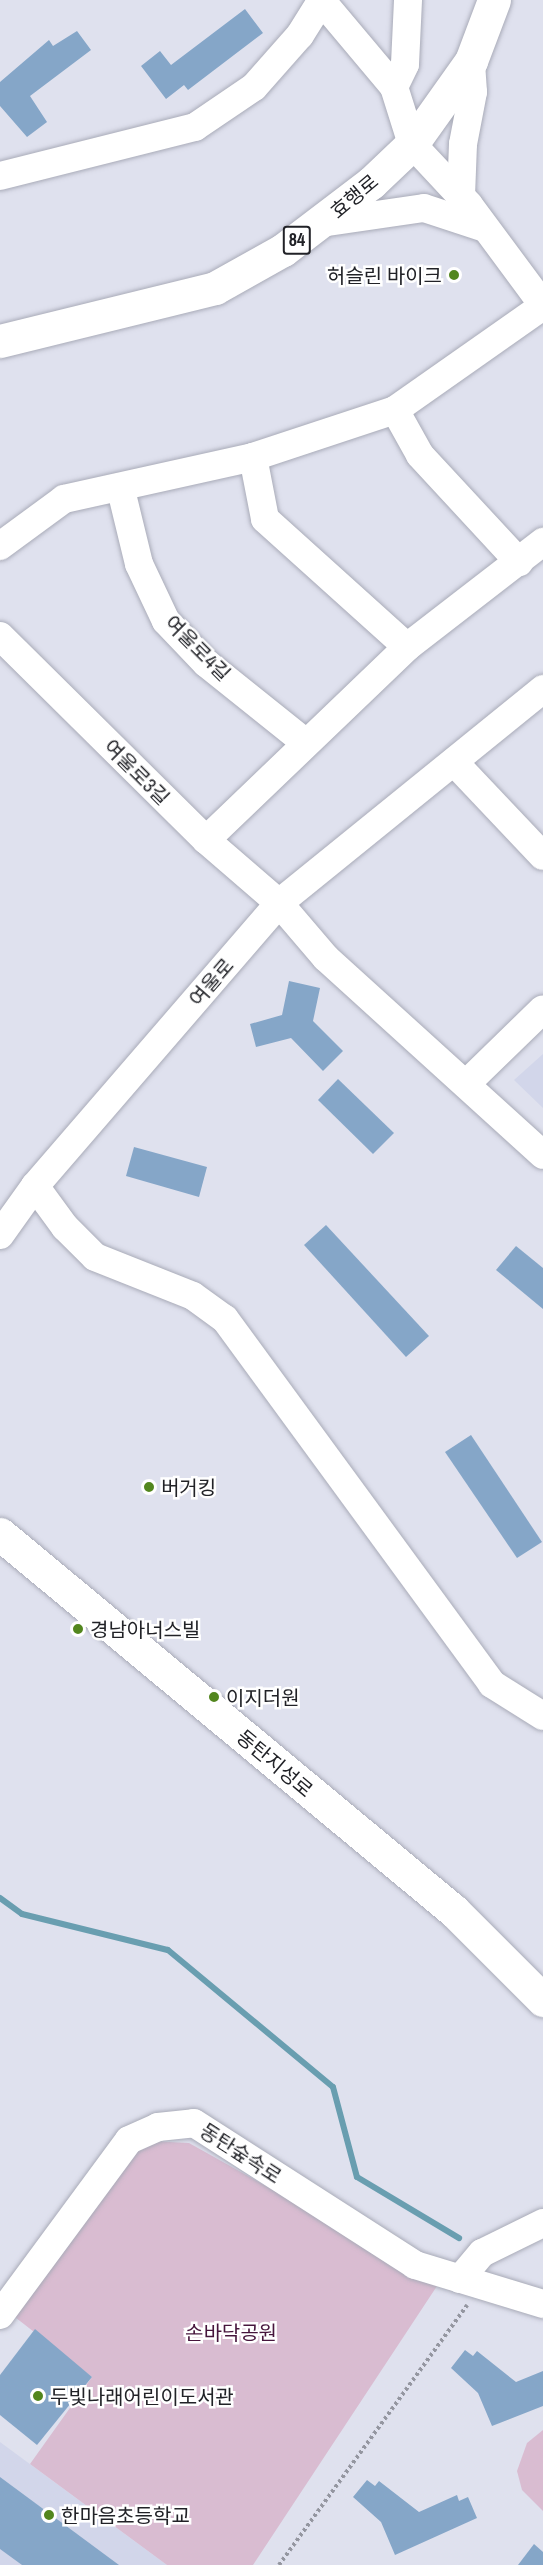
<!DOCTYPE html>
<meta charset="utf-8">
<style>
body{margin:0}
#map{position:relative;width:543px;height:2565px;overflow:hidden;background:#dfe1ee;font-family:"Archivo Narrow","Noto Sans KR",sans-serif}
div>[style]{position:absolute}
.built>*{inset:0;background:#d2d6ea}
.green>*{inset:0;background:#d9bcd1}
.stream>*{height:6px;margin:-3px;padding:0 3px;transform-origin:3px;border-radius:3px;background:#699eb0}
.building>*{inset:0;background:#85a6c8}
.path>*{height:4px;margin-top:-2px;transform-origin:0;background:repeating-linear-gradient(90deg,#9496a0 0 3px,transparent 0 6px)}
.roads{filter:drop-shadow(0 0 2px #a9abb8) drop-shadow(0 0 2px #a9abb8)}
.minor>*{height:28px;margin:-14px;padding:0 14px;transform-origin:14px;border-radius:14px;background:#fff}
.major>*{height:33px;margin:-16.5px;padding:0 16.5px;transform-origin:16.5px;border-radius:16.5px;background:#fff}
.dots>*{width:16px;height:16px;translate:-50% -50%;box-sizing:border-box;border:3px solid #fff;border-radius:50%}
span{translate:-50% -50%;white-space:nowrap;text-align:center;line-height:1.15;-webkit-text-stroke:5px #fff;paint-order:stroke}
.shield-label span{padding:2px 4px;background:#fff;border:2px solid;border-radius:4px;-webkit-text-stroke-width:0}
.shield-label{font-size:18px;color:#212227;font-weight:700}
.street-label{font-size:20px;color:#212227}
.poi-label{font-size:20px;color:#212227}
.right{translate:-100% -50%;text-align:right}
.left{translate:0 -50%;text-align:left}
.park-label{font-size:20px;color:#46153c}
</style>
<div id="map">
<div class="built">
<i style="clip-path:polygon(543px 1054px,543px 1108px,514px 1080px)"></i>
<i style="clip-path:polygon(0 2442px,167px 2565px,0 2565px)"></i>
</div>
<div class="green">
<i style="clip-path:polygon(129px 2140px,189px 2143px,439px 2283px,253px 2565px,167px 2565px,30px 2464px,92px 2377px,11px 2314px)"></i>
<i style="clip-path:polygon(543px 2430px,543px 2511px,522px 2490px,517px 2471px,527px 2443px)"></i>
</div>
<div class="stream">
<i style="left:0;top:1898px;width:27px;rotate:36deg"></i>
<i style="left:22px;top:1914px;width:150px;rotate:13.9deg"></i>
<i style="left:168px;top:1950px;width:214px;rotate:39.7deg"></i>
<i style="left:333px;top:2087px;width:93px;rotate:75.1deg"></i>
<i style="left:357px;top:2177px;width:119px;rotate:30.9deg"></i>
</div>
<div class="building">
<i style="clip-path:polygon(245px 9px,263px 33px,188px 90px,184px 85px,166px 99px,141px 66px,160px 51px,171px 65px)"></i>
<i style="clip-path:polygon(77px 31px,91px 50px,30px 96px,47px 122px,27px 137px,0 106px,0 82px,49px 40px,53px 46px)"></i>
<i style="clip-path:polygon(289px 981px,320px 988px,313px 1021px,343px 1051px,323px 1071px,291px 1038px,256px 1047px,250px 1024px,282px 1015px)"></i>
<i style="clip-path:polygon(338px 1079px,394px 1133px,373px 1154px,318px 1100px)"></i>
<i style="clip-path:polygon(134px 1147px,207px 1167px,199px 1197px,126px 1176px)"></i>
<i style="clip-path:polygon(326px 1225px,429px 1336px,406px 1357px,304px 1245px)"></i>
<i style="clip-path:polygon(516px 1246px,543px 1268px,543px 1309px,496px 1270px)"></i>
<i style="clip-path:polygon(471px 1435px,542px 1542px,517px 1558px,445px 1452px)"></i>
<i style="clip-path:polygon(35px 2329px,92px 2377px,37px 2445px,0 2415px,0 2375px)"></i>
<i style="clip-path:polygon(465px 2350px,473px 2356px,477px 2351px,516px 2382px,543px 2371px,543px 2406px,492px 2426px,478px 2393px,451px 2368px)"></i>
<i style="clip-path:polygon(0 2477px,119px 2565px,22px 2565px,0 2549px)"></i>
<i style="clip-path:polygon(367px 2480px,375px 2486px,379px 2481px,419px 2512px,457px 2495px,459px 2501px,468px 2497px,477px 2518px,395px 2555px,381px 2522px,353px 2497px)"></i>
<i style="clip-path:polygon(534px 2544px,543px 2552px,543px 2565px,518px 2565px)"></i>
</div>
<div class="path">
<i style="left:279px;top:2565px;width:321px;rotate:-54.1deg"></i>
</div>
<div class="roads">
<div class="minor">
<i style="left:321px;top:0;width:114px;rotate:50deg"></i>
<i style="left:394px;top:87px;width:60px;rotate:72.5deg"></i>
<i style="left:412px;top:144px;width:83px;rotate:46.9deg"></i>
<i style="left:469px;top:205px;width:124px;rotate:53.5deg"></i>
<i style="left:394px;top:87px;width:25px;rotate:-64deg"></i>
<i style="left:405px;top:64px;width:64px;rotate:-87.3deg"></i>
<i style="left:0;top:176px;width:201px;rotate:-14.1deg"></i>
<i style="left:195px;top:127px;width:71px;rotate:-34.1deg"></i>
<i style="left:254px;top:87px;width:69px;rotate:-48.5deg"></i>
<i style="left:300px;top:35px;width:38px;rotate:-58deg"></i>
<i style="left:461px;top:196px;width:52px;rotate:-87.8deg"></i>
<i style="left:463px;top:144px;width:53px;rotate:-79.1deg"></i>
<i style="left:473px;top:92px;width:31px;rotate:-94deg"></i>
<i style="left:321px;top:223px;width:104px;rotate:-8.3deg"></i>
<i style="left:424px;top:208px;width:64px;rotate:18.2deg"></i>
<i style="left:395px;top:410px;width:51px;rotate:60.9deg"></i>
<i style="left:420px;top:455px;width:146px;rotate:47.2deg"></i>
<i style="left:253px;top:457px;width:63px;rotate:79deg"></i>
<i style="left:265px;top:519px;width:191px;rotate:42deg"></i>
<i style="left:121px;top:490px;width:76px;rotate:76.3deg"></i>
<i style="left:139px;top:564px;width:63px;rotate:64.7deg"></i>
<i style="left:166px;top:621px;width:58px;rotate:46.4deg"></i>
<i style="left:206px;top:663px;width:128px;rotate:38.7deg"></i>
<i style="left:0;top:546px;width:79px;rotate:-36.3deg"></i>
<i style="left:64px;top:499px;width:194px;rotate:-12.5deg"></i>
<i style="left:253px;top:457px;width:150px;rotate:-18.3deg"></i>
<i style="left:395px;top:410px;width:181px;rotate:-35.1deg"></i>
<i style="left:0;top:636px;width:290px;rotate:44.7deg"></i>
<i style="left:206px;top:840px;width:96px;rotate:40.8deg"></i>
<i style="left:279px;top:903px;width:72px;rotate:49.5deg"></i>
<i style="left:326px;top:958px;width:293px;rotate:42.2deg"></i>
<i style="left:454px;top:762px;width:129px;rotate:46.6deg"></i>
<i style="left:206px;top:840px;width:279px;rotate:-43.8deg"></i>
<i style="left:407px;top:647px;width:172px;rotate:-37.7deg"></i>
<i style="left:466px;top:1084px;width:107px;rotate:-44.2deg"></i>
<i style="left:35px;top:1186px;width:51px;rotate:53.8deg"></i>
<i style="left:65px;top:1227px;width:42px;rotate:45deg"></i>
<i style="left:95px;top:1257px;width:105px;rotate:21.7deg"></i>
<i style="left:193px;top:1296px;width:39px;rotate:36deg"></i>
<i style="left:225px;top:1319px;width:452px;rotate:53.8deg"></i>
<i style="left:492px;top:1684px;width:60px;rotate:32.1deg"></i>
<i style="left:0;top:1235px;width:60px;rotate:-54.5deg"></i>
<i style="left:35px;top:1186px;width:374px;rotate:-49.2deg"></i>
<i style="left:279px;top:903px;width:340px;rotate:-39deg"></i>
<i style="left:460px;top:2279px;width:34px;rotate:-50deg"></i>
<i style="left:482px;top:2253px;width:68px;rotate:-26.2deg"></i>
<i style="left:0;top:2315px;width:217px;rotate:-53.6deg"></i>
<i style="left:129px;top:2140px;width:32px;rotate:-24deg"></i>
<i style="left:158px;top:2127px;width:36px;rotate:-6deg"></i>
<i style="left:194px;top:2123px;width:263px;rotate:32.7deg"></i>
<i style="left:415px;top:2265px;width:134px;rotate:16.9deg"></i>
</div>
<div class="major">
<i style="left:0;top:341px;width:221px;rotate:-13.8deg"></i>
<i style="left:215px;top:288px;width:78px;rotate:-29.2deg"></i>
<i style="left:283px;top:250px;width:111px;rotate:-37.3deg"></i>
<i style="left:371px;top:183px;width:57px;rotate:-43.6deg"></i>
<i style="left:412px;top:144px;width:102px;rotate:-54.6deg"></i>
<i style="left:471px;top:61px;width:65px;rotate:-69.3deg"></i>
<i style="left:0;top:1534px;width:590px;rotate:39.71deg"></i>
<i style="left:454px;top:1911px;width:126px;rotate:45deg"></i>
</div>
</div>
<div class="dots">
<i style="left:454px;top:275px;background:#52861e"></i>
<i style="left:149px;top:1487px;background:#52861e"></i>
<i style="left:78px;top:1629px;background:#52861e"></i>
<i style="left:214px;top:1697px;background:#52861e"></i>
<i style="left:38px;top:2396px;background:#52861e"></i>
<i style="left:49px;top:2515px;background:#52861e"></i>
</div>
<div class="shield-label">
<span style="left:297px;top:240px">84</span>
</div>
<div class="street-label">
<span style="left:354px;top:196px;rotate:-40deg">효행로</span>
<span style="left:198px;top:648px;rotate:45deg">여울로4길</span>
<span style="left:137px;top:772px;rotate:45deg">여울로3길</span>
<span style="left:211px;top:982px;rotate:-49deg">여울로</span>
<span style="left:275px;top:1763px;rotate:40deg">동탄지성로</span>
<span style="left:241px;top:2153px;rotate:33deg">동탄숲속로</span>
</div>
<div class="poi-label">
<span class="right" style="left:442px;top:275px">허슬린 바이크</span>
<span class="left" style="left:161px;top:1487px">버거킹</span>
<span class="left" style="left:90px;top:1629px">경남아너스빌</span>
<span class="left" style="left:226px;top:1697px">이지더원</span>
<span class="left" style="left:50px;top:2396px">두빛나래어린이도서관</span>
<span class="left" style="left:61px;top:2515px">한마음초등학교</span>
</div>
<div class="park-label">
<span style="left:231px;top:2332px">손바닥공원</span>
</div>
</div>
